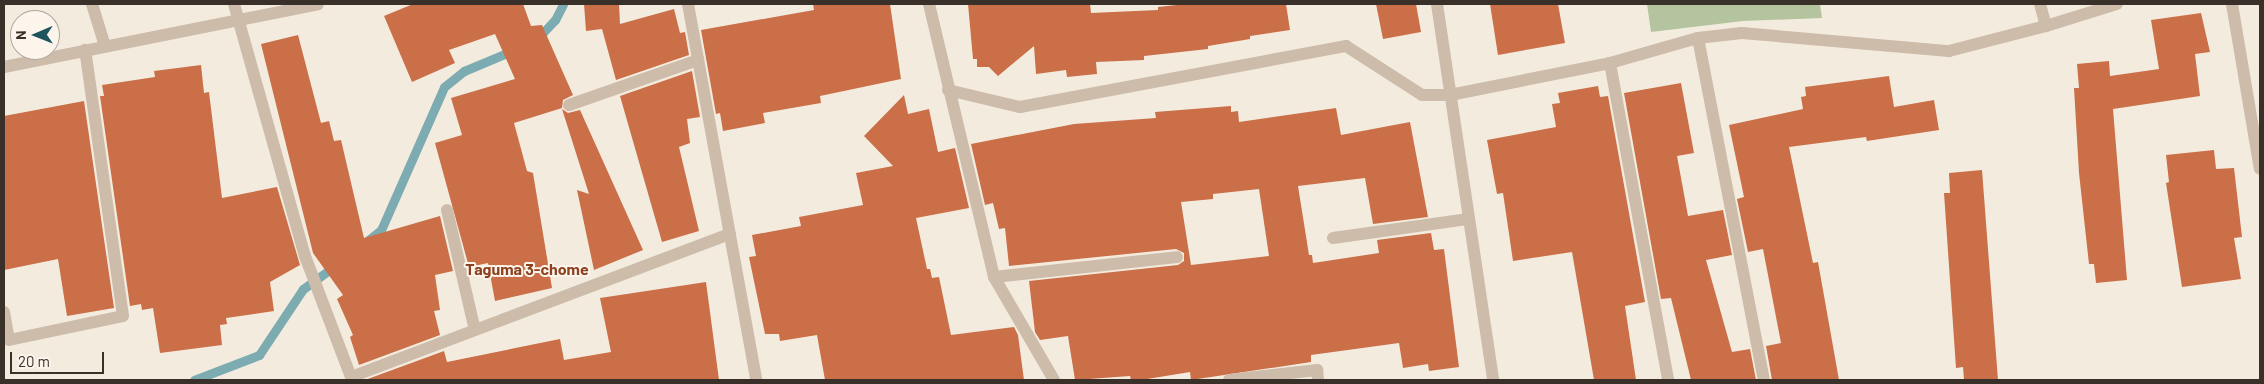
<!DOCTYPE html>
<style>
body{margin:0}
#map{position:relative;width:2264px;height:384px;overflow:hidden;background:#f4ebdf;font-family:Barlow,sans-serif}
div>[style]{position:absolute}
.green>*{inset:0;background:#b4c49e}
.stream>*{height:9px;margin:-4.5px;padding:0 4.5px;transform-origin:4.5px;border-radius:4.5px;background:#7cacb2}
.building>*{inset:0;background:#ca6f47}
.minor>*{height:12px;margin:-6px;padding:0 6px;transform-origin:6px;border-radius:6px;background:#cdbcaa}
.tertiary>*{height:12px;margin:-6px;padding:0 6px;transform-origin:6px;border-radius:6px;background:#cdbcaa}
span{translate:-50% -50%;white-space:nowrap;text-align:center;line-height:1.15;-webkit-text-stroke:4px #fbf5ec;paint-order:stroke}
.neighbourhood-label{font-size:16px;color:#8c4120;font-weight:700}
.frame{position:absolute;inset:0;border:5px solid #3a302a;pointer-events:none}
.north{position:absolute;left:10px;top:10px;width:50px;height:50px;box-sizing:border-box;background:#fbf5ec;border:1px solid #aea69e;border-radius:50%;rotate:269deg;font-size:14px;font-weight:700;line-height:20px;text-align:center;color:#3a302a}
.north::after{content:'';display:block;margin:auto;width:18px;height:22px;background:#1d545d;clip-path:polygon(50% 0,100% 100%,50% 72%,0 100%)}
.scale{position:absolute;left:10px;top:352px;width:94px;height:22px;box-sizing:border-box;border:2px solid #3a302a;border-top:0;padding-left:6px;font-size:15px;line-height:18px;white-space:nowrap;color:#3a302a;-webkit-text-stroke:4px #fbf5ec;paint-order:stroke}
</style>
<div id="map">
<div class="green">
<i style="clip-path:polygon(1647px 4px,1820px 4px,1822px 18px,1743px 21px,1651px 32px)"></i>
</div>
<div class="stream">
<i style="left:537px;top:39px;width:26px;rotate:-47deg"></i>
<i style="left:555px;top:20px;width:18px;rotate:-63deg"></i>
<i style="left:367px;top:241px;width:18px;rotate:-38deg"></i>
<i style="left:381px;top:230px;width:156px;rotate:-66.2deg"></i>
<i style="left:444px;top:87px;width:26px;rotate:-39deg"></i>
<i style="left:464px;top:71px;width:54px;rotate:-22.8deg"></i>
<i style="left:194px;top:380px;width:70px;rotate:-21deg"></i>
<i style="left:259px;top:355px;width:79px;rotate:-56.3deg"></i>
<i style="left:303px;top:289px;width:39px;rotate:-36deg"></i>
</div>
<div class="building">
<i style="clip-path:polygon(413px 4px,523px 4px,531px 26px,542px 25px,573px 95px,563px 100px,562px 108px,514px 123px,527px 171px,533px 173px,552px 288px,495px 301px,488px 263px,469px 267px,435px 143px,462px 135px,451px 98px,515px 79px,495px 34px,449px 50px,455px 63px,412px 82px,384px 16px)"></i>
<i style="clip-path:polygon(584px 4px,619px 4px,620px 24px,674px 9px,680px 33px,685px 32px,689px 55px,616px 80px,602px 29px,586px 31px)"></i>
<i style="clip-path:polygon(813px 4px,890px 4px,901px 79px,820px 96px,821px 103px,763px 113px,765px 123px,723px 131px,720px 113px,716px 114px,701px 30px,814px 10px)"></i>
<i style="clip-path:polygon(968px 4px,1090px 4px,1091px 13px,1158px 10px,1158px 7px,1186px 4px,1286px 4px,1290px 30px,1250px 36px,1250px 39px,1208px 46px,1208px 49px,1144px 56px,1144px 60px,1096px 62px,1097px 74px,1067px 77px,1066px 70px,1036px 74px,1034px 46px,998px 76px,989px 67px,977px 67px,977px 59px,973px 59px)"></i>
<i style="clip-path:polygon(1376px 4px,1416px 4px,1421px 32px,1383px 39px)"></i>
<i style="clip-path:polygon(1490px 4px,1558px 4px,1565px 43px,1498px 55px)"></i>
<i style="clip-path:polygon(2201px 13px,2210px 52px,2195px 54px,2200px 96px,2113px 109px,2127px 280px,2096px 283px,2094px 264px,2089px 264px,2079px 173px,2074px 88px,2079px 88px,2077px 64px,2109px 61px,2110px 76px,2159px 69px,2151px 20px)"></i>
<i style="clip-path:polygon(298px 35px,321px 123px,329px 121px,334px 141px,341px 140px,364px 238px,440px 216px,453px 271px,435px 275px,440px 310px,434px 311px,440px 335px,359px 365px,350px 337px,353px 335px,337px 299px,343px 295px,313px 253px,261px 44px)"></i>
<i style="clip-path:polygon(201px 65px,204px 93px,209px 92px,222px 198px,277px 187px,300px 265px,270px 282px,274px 311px,226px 318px,227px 324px,220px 325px,222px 345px,160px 353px,153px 308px,142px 310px,141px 304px,130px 306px,100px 96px,104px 96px,102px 85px,155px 77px,154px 71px)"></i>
<i style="clip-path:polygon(692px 71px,700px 117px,687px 119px,690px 143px,679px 147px,699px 231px,662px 242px,620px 96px)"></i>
<i style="clip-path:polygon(1889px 76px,1894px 107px,1934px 100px,1939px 130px,1867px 141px,1866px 137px,1789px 147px,1813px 263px,1818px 262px,1839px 380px,1772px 380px,1766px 346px,1781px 343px,1763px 249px,1748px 252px,1737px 199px,1744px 197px,1729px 125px,1803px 109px,1801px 97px,1806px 96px,1805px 87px)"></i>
<i style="clip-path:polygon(1681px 83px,1694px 153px,1677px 156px,1688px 216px,1723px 210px,1732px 255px,1706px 260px,1732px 352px,1750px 349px,1756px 380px,1691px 380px,1671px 298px,1661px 299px,1624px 93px)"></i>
<i style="clip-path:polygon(1598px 86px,1600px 97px,1608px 96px,1645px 302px,1625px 306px,1636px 380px,1594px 380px,1572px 252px,1513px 261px,1503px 193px,1497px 194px,1487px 140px,1556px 127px,1552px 104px,1560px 103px,1558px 93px)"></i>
<i style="clip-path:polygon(904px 95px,908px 114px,929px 109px,938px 152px,955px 148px,969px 208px,916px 218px,927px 269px,930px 269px,932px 278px,939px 277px,951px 335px,1014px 327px,1018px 335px,1024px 380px,825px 380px,817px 335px,780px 341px,779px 334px,765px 334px,749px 257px,756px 256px,752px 235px,801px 226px,799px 217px,863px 205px,856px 173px,893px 166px,864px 136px)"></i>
<i style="clip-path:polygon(84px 101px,114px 308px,67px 316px,58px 259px,4px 270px,4px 116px)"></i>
<i style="clip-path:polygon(evenodd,1231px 106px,1231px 112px,1238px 111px,1239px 122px,1336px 108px,1341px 135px,1410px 122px,1428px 217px,1373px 224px,1365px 178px,1298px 186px,1309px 255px,1312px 255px,1313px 263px,1379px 253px,1377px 240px,1431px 233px,1434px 250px,1444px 249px,1459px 367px,1429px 371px,1428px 364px,1403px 368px,1399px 343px,1311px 355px,1311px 362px,1191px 380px,1190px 372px,1141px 380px,1131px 380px,1130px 376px,1075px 380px,1068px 336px,1040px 340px,1035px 332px,1029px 281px,1178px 265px,1184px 261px,1184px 253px,1176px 249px,1009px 266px,1005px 228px,999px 229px,993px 203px,985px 205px,971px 144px,1074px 124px,1156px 118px,1155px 112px,1231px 106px,1259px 189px,1269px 256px,1191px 265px,1181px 202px,1213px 199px,1213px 194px,1259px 189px)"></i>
<i style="clip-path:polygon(562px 109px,568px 113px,580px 110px,643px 250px,594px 270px,577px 190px,589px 194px)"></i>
<i style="clip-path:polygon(2214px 150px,2216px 169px,2234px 168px,2242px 237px,2234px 238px,2241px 279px,2182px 287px,2166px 183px,2169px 182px,2166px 155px)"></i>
<i style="clip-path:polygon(1982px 170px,1998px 380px,1964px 380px,1963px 367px,1956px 368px,1944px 193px,1950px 193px,1949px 173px)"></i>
<i style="clip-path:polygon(706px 282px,719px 380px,365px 380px,444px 351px,447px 362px,560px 339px,564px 360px,611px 352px,600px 298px)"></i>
</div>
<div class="minor">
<i style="left:92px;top:4px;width:44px;rotate:72.8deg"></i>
<i style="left:234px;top:4px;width:262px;rotate:74.3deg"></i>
<i style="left:305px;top:256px;width:133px;rotate:69.2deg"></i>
<i style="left:688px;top:4px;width:382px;rotate:79.7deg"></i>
<i style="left:929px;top:4px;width:281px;rotate:76.6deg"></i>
<i style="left:994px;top:277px;width:119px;rotate:59.8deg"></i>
<i style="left:2040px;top:4px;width:23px;rotate:75deg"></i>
<i style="left:2232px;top:4px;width:167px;rotate:80.4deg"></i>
<i style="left:1698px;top:38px;width:348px;rotate:79.1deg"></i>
<i style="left:1610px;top:63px;width:322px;rotate:79.6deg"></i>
<i style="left:4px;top:67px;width:320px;rotate:-11.3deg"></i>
<i style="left:948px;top:90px;width:74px;rotate:13.3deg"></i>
<i style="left:1020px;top:107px;width:332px;rotate:-10.6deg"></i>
<i style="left:1346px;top:46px;width:90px;rotate:32.8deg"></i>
<i style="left:1422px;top:95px;width:28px"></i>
<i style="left:1450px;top:95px;width:163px;rotate:-11.3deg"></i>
<i style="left:1610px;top:63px;width:91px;rotate:-15.9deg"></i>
<i style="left:1698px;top:38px;width:44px;rotate:-6.5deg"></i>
<i style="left:1742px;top:33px;width:208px;rotate:5deg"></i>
<i style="left:1949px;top:51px;width:100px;rotate:-14.5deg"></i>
<i style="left:2046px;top:26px;width:74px;rotate:-17.2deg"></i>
<i style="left:569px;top:105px;width:137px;rotate:-19.2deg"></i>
<i style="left:447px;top:210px;width:123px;rotate:76.9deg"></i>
<i style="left:1333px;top:238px;width:137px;rotate:-8deg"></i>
<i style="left:994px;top:277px;width:184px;rotate:-6.2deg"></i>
<i style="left:4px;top:312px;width:28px;rotate:80deg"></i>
<i style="left:9px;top:340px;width:116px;rotate:-11.9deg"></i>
<i style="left:123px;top:316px;width:269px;rotate:-98.1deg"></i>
<i style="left:351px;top:377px;width:405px;rotate:-20.7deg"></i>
<i style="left:1229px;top:380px;width:89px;rotate:-6.5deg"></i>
<i style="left:1317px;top:370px;width:10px;rotate:84deg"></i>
</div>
<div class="tertiary">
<i style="left:1437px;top:4px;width:380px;rotate:81.5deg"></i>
</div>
<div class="neighbourhood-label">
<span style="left:527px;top:269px">Taguma 3-chome</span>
</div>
<div class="frame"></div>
<div class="north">N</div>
<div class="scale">20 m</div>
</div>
